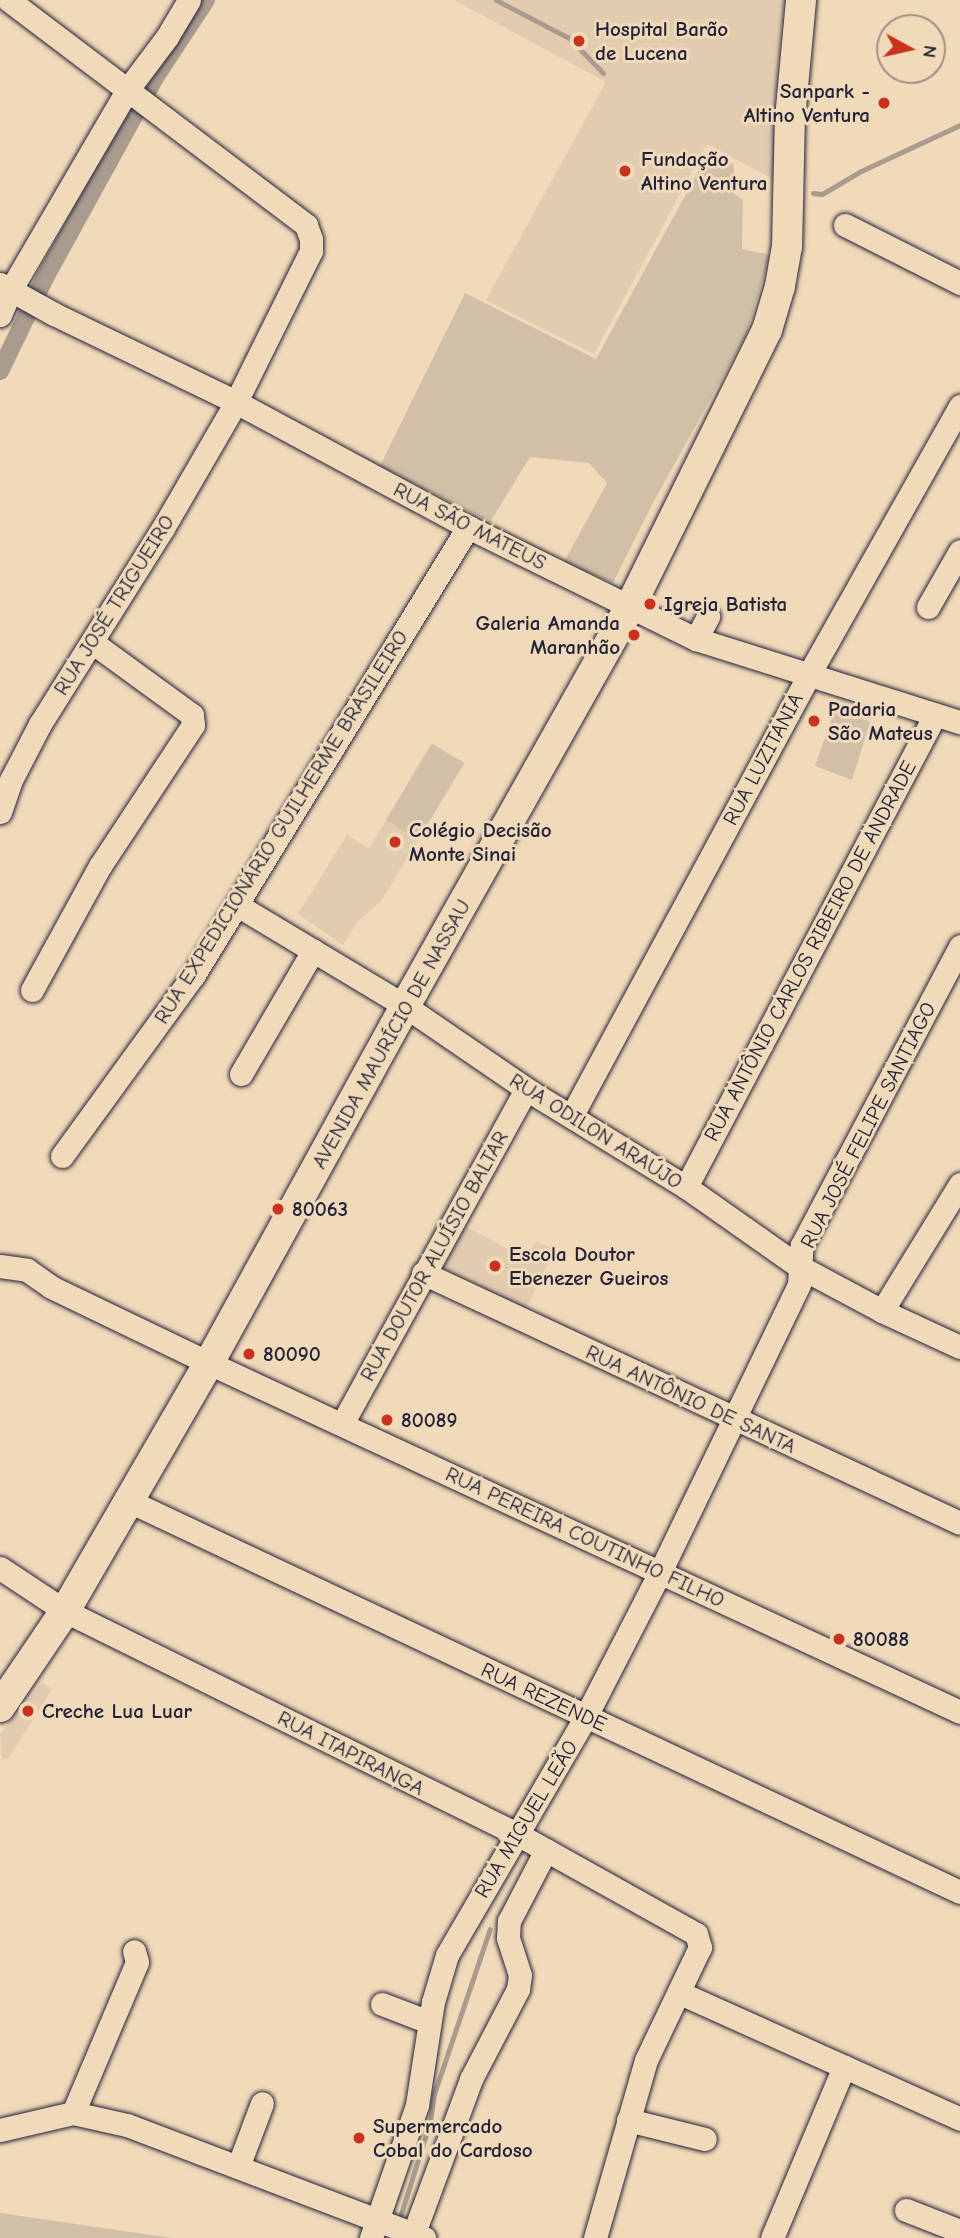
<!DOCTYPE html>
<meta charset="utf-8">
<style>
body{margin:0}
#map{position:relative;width:960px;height:2238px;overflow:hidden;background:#f0dab9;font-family:"Comic Neue",sans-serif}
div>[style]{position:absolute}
.built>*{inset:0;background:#e1ccb0}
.green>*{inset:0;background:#d2bfa7}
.stream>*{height:5px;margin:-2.5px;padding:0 2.5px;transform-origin:2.5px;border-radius:2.5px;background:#a99b8e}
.canal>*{height:18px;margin:-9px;padding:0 9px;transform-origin:9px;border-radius:9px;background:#a99b8e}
.roads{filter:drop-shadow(0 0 2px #22223b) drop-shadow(0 0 2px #22223b)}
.minor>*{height:23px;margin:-11.5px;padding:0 11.5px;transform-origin:11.5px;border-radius:11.5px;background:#f0dab9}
.major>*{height:30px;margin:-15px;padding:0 15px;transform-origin:15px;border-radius:15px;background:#f0dab9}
.dots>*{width:19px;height:19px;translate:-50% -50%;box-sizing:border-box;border:4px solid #f0dab9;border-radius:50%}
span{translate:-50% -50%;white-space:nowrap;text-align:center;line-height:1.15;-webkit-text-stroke:6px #f0dab9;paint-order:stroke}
.poi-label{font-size:21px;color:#22223b;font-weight:700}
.left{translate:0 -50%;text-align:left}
.right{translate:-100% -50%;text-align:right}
.street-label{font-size:21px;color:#22223b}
.north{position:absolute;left:876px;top:14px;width:70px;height:70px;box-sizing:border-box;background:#f0dab9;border:2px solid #9e9087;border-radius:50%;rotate:98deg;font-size:19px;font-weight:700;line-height:28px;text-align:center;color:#22223b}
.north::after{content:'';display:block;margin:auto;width:24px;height:32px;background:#c8321e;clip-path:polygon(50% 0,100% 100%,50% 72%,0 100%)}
</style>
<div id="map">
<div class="built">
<i style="clip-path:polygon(454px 0,786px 0,780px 31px,775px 102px,777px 181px,707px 144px,594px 354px,486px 300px,606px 82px)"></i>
<i style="clip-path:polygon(431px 743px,465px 763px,381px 901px,357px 922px,343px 945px,298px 914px,347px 835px,369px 849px)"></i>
<i style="clip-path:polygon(465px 1226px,526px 1259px,536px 1242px,555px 1249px,526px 1309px,444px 1268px)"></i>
<i style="clip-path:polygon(42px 1683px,52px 1689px,8px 1759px,2px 1758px,0 1734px)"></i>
</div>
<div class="green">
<i style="clip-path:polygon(709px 152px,734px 165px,733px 193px,743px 200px,742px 249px,770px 255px,746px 335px,654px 501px,613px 583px,564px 562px,607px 483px,589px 463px,530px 457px,490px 522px,380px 466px,465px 293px,596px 359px)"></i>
<i style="clip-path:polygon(835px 709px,870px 722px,852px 780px,815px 766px)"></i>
<i style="clip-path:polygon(432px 744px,464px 763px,418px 840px,386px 820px)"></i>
<i style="clip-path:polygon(0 2213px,172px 2238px,0 2238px)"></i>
</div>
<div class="stream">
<i style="left:496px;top:0;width:82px;rotate:27.5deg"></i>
<i style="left:569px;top:38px;width:49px;rotate:45.8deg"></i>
<i style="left:813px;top:193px;width:9px;rotate:6deg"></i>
<i style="left:822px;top:194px;width:45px;rotate:-30.5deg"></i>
<i style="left:861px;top:171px;width:109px;rotate:-24.9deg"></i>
<i style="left:398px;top:2223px;width:106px;rotate:-72.4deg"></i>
<i style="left:430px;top:2122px;width:28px;rotate:-82deg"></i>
<i style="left:434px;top:2094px;width:174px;rotate:-71.3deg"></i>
</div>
<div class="canal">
<i style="left:0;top:371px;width:106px;rotate:-64.2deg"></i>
<i style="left:46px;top:276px;width:228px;rotate:-61.2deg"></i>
<i style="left:156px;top:76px;width:91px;rotate:-56.7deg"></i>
</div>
<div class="roads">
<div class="minor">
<i style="left:845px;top:225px;width:129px;rotate:26.8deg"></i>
<i style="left:0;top:284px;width:62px;rotate:29.1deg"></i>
<i style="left:54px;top:314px;width:202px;rotate:25.8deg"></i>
<i style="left:236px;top:402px;width:264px;rotate:28.3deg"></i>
<i style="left:468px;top:527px;width:254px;rotate:26.2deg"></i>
<i style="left:696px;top:639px;width:277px;rotate:17.5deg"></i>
<i style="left:0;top:315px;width:28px;rotate:-67deg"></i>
<i style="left:11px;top:289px;width:232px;rotate:-59.7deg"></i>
<i style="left:128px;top:89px;width:65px;rotate:-53.1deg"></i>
<i style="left:167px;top:37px;width:43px;rotate:-59.3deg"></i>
<i style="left:928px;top:607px;width:64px;rotate:-60.3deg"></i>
<i style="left:696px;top:639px;width:26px;rotate:-62deg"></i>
<i style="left:0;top:812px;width:34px;rotate:-71deg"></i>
<i style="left:11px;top:780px;width:63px;rotate:-62.6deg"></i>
<i style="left:40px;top:724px;width:231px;rotate:-57.9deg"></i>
<i style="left:163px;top:528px;width:146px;rotate:-59.9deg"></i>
<i style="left:236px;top:402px;width:169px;rotate:-63.6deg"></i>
<i style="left:311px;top:251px;width:12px;rotate:-90deg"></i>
<i style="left:311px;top:239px;width:15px;rotate:-110deg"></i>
<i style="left:306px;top:225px;width:373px;rotate:-142.9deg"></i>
<i style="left:237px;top:905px;width:196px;rotate:31deg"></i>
<i style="left:405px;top:1006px;width:147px;rotate:34.4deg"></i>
<i style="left:526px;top:1089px;width:188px;rotate:31.5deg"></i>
<i style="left:686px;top:1187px;width:139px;rotate:35.1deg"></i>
<i style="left:800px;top:1267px;width:93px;rotate:28.2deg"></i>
<i style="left:882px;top:1311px;width:86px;rotate:24.8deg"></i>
<i style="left:32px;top:990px;width:141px;rotate:-61.3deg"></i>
<i style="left:100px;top:866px;width:169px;rotate:-56.6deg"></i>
<i style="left:193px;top:725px;width:10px;rotate:-96deg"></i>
<i style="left:192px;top:715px;width:124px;rotate:-143.9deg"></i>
<i style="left:241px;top:1074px;width:143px;rotate:-59.7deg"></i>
<i style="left:572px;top:1115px;width:498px;rotate:-61.7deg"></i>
<i style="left:808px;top:676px;width:310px;rotate:-60.6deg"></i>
<i style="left:62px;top:1156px;width:223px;rotate:-54deg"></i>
<i style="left:193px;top:976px;width:527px;rotate:-58.51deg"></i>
<i style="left:686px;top:1187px;width:534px;rotate:-62.19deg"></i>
<i style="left:0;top:1266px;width:27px;rotate:8deg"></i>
<i style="left:27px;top:1270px;width:29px;rotate:35deg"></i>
<i style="left:51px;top:1287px;width:175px;rotate:25.7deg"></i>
<i style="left:209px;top:1363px;width:828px;rotate:24.92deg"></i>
<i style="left:423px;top:1273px;width:592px;rotate:24.96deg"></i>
<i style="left:882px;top:1311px;width:149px;rotate:-58.4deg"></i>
<i style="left:342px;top:1424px;width:382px;rotate:-61.2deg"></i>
<i style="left:129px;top:1501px;width:918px;rotate:25.2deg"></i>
<i style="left:0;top:1568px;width:78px;rotate:33.5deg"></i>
<i style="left:65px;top:1611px;width:506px;rotate:26.26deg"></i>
<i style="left:519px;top:1835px;width:203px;rotate:29.2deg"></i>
<i style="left:696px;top:1934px;width:14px;rotate:73deg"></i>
<i style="left:700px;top:1947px;width:125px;rotate:115.5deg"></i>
<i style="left:646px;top:2060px;width:185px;rotate:106deg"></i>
<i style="left:680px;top:1993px;width:307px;rotate:24.2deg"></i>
<i style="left:382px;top:2004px;width:50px;rotate:21deg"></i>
<i style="left:73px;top:2113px;width:164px;rotate:-67deg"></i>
<i style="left:137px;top:1962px;width:11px;rotate:-105deg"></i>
<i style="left:628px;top:2120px;width:79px;rotate:13.9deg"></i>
<i style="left:0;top:2130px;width:75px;rotate:-13.1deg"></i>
<i style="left:73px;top:2113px;width:55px;rotate:12.5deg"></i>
<i style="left:127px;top:2125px;width:318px;rotate:20.8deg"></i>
<i style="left:238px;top:2167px;width:68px;rotate:-69.4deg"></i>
<i style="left:906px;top:2210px;width:58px;rotate:21.3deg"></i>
<i style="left:371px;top:2238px;width:141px;rotate:-70.9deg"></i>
<i style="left:417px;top:2105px;width:104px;rotate:-81.2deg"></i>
<i style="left:433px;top:2002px;width:49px;rotate:-73.4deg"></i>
<i style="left:447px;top:1955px;width:276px;rotate:-59.8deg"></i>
<i style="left:586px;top:1716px;width:162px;rotate:-62.8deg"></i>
<i style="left:660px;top:1572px;width:320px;rotate:-64.2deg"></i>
<i style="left:799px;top:1284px;width:39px;rotate:-86deg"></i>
<i style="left:802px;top:1245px;width:338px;rotate:-62.1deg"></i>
<i style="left:412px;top:2238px;width:170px;rotate:-69.6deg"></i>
<i style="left:471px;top:2079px;width:102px;rotate:-62.4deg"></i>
<i style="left:518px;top:1989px;width:14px;rotate:-82deg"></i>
<i style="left:520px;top:1975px;width:39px;rotate:-108deg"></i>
<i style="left:508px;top:1938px;width:17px;rotate:-87deg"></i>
<i style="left:509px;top:1921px;width:80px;rotate:-62.5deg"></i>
<i style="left:772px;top:2238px;width:186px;rotate:-67.2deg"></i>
</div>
<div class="major">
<i style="left:0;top:1707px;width:116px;rotate:-55.9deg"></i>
<i style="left:65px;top:1611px;width:287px;rotate:-59.9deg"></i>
<i style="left:209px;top:1363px;width:407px;rotate:-61.2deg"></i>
<i style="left:405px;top:1006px;width:458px;rotate:-60.6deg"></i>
<i style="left:630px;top:607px;width:309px;rotate:-63.7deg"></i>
<i style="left:767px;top:330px;width:46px;rotate:-73.5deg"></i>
<i style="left:780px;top:286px;width:40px;rotate:-80deg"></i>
<i style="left:787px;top:247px;width:128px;rotate:-88.7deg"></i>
<i style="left:790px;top:119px;width:120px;rotate:-84.7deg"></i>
</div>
</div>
<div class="dots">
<i style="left:579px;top:41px;background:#c8321e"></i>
<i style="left:884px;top:103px;background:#c8321e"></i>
<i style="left:625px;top:171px;background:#c8321e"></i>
<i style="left:650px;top:604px;background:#c8321e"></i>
<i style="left:634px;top:635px;background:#c8321e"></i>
<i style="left:814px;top:721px;background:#c8321e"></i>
<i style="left:395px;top:842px;background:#c8321e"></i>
<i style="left:278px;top:1209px;background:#c8321e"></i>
<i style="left:495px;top:1266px;background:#c8321e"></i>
<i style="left:249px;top:1354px;background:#c8321e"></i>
<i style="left:387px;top:1420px;background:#c8321e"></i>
<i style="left:839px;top:1639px;background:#c8321e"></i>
<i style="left:28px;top:1711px;background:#c8321e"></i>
<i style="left:359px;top:2138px;background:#c8321e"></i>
</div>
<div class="poi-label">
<span class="left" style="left:595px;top:41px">Hospital Barão<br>de Lucena</span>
<span class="right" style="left:870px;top:103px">Sanpark -<br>Altino Ventura</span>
<span class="left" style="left:641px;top:171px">Fundação<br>Altino Ventura</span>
<span class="left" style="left:664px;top:604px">Igreja Batista</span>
<span class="right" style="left:620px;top:635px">Galeria Amanda<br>Maranhão</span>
<span class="left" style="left:828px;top:721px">Padaria<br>São Mateus</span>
<span class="left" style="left:409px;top:842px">Colégio Decisão<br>Monte Sinai</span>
<span class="left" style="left:292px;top:1209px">80063</span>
<span class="left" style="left:509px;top:1266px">Escola Doutor<br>Ebenezer Gueiros</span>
<span class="left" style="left:263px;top:1354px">80090</span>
<span class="left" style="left:401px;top:1420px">80089</span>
<span class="left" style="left:853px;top:1639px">80088</span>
<span class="left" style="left:42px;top:1711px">Creche Lua Luar</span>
<span class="left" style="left:373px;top:2138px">Supermercado<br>Cobal do Cardoso</span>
</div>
<div class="street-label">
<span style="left:470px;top:526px;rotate:27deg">RUA SÃO MATEUS</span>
<span style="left:114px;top:605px;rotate:-58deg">RUA JOSÉ TRIGUEIRO</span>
<span style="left:763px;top:759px;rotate:-62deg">RUA LUZITANIA</span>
<span style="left:281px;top:827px;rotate:-58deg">RUA EXPEDICIONÁRIO GUILHERME BRASILEIRO</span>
<span style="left:810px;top:951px;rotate:-62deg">RUA ANTÔNIO CARLOS RIBEIRO DE ANDRADE</span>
<span style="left:391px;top:1034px;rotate:-61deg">AVENIDA MAURÍCIO DE NASSAU</span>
<span style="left:868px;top:1125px;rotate:-63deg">RUA JOSÉ FELIPE SANTIAGO</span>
<span style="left:596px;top:1131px;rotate:32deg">RUA ODILON ARAÚJO</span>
<span style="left:434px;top:1256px;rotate:-61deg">RUA DOUTOR ALUÍSIO BALTAR</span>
<span style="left:691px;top:1399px;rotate:25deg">RUA ANTÔNIO DE SANTA</span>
<span style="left:585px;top:1537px;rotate:25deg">RUA PEREIRA COUTINHO FILHO</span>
<span style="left:544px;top:1697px;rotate:25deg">RUA REZENDE</span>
<span style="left:351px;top:1753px;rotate:27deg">RUA ITAPIRANGA</span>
<span style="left:526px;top:1819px;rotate:-59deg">RUA MIGUEL LEÃO</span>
</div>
<div class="north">N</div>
</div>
